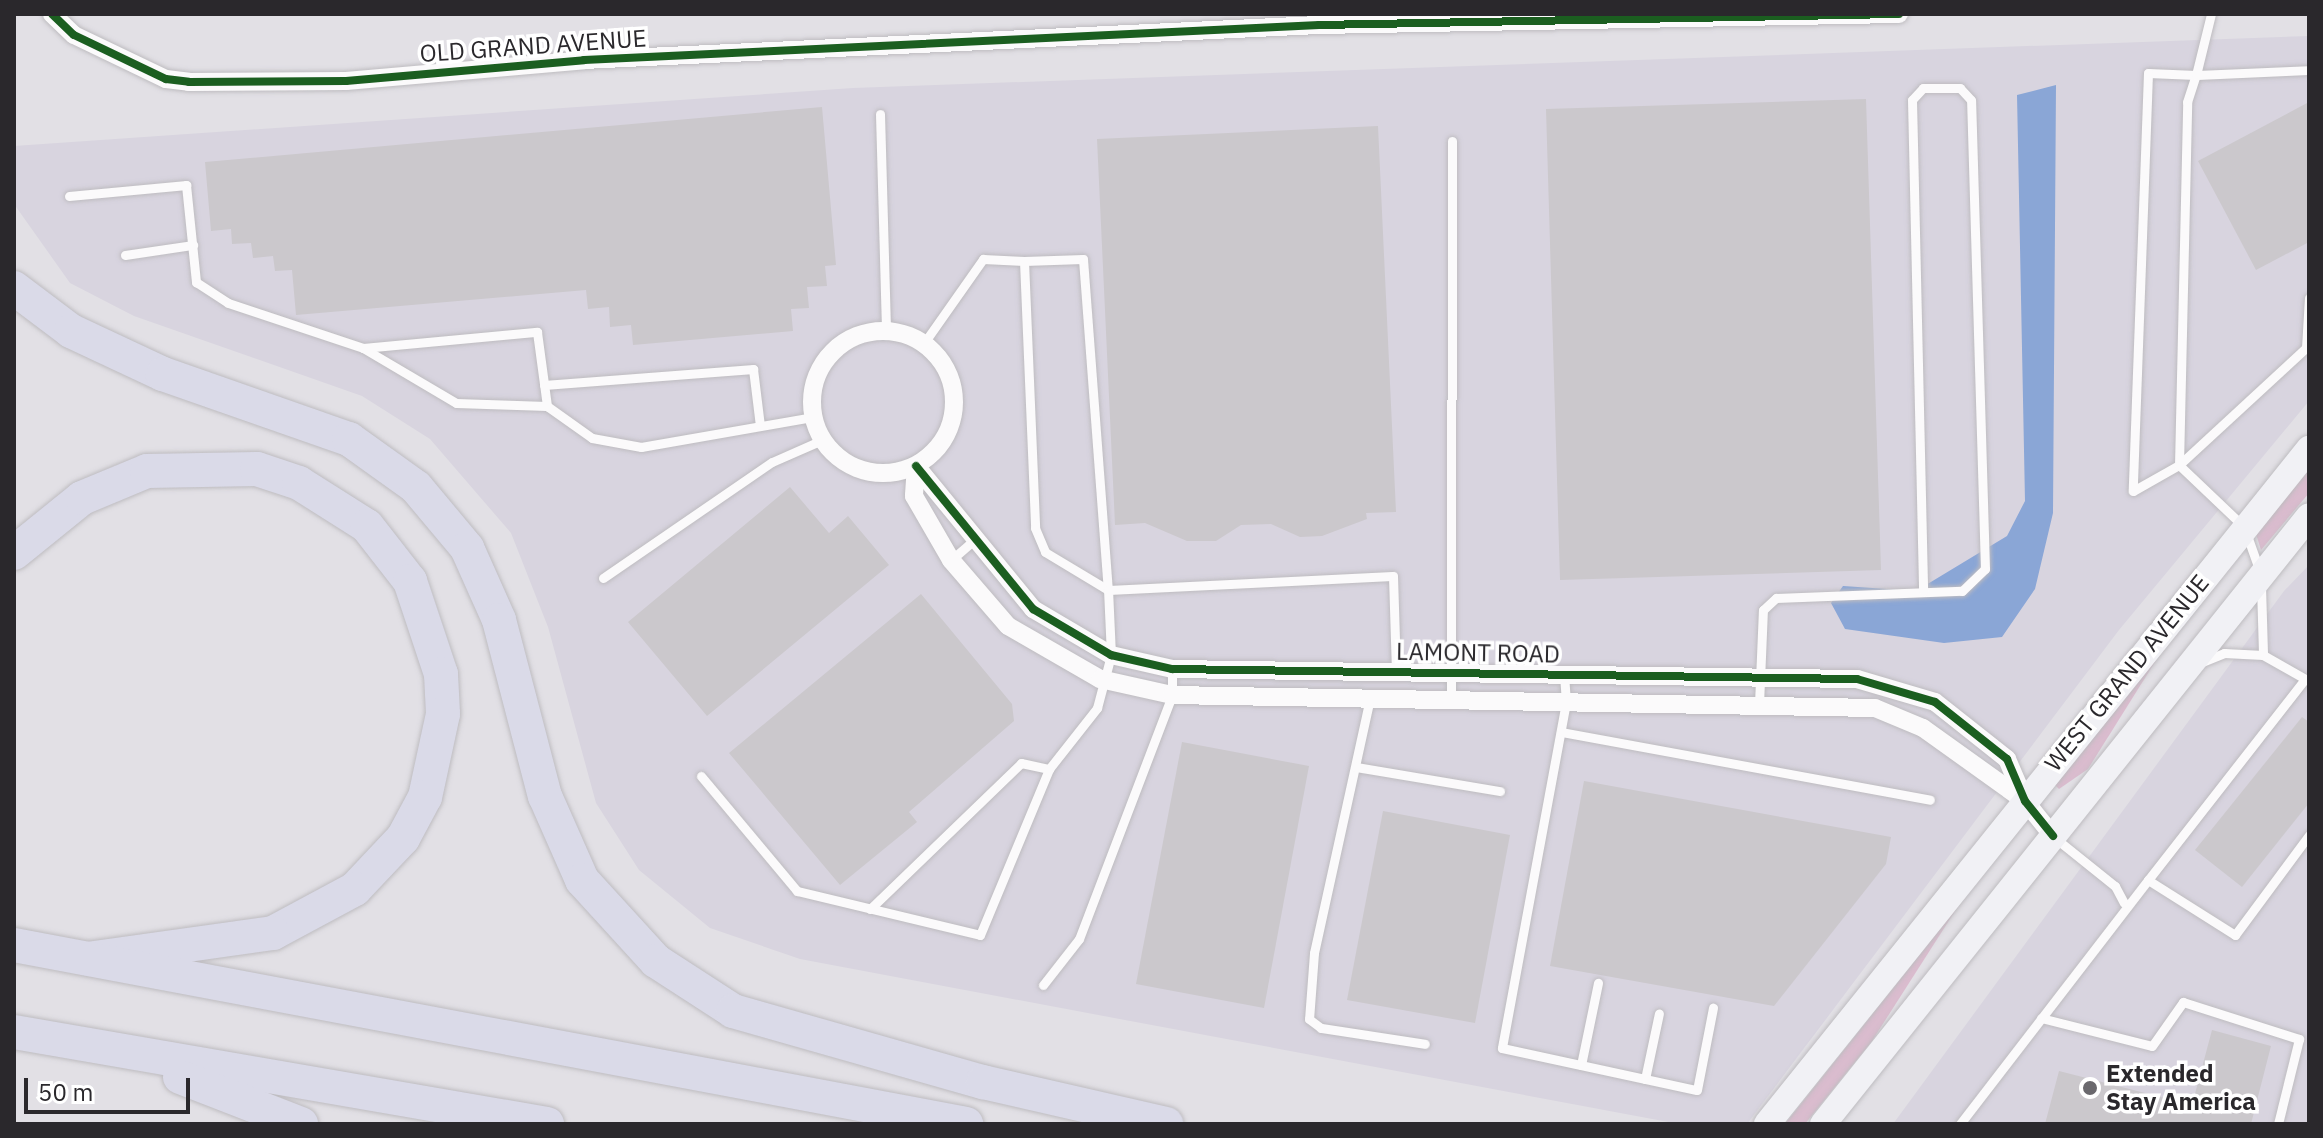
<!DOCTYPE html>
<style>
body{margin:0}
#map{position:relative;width:2323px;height:1138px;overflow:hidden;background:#e2e0e5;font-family:"IBM Plex Sans",sans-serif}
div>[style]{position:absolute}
.built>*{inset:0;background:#d8d4df}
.green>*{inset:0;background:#dabcce}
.water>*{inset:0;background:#8aa6d6}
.building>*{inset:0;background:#cbc8cc}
.roads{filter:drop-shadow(0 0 2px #bebcc0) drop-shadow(0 0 2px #bebcc0)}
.service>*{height:9px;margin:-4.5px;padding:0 4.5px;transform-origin:4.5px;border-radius:4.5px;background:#fbfafb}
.minor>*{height:18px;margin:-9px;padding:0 9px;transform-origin:9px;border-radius:9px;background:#fbfafb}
.minor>.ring{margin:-9px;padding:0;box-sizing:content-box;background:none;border:18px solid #fbfafb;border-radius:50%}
.secondary>*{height:26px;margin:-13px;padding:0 13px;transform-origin:13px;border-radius:13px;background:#f1f1f5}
.motorway>*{height:34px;margin:-17px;padding:0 17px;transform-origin:17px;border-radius:17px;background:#dadae8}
.cycleway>*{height:8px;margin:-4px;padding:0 4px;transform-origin:4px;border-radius:4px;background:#1b5e20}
.dots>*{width:22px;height:22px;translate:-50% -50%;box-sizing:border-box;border:4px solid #fff;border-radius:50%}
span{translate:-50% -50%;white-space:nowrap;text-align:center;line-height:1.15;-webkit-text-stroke:7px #fff;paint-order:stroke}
.street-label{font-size:24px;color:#2a282c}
.poi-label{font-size:24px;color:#2a282c;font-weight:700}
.left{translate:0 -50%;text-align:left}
.frame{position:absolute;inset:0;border:16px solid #2a282c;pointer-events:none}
.scale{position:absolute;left:24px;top:1078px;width:166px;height:36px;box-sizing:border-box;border:4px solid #2a282c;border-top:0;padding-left:10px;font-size:24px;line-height:28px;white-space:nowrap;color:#2a282c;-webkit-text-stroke:6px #fff;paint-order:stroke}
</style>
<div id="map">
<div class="built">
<i style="clip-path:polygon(2309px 36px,2309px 401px,2119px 630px,1747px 1124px,1679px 1124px,800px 959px,710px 928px,639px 870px,596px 803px,548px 627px,511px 533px,430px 439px,362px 396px,134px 316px,70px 283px,14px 204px,14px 146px,853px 88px)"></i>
<i style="clip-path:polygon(2309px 565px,2309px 1124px,1893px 1124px,2284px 591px)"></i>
</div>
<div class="green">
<i style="clip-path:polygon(2309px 470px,2309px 493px,2261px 550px,2256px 534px)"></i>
<i style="clip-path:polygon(2160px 654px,2088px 769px,2059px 789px,2055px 785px)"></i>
<i style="clip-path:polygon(1957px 908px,1872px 1041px,1805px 1124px,1785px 1124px)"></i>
</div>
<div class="water">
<i style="clip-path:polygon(2056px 85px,2053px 513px,2035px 589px,2002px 637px,1944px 643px,1845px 629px,1831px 603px,1843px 586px,1916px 591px,2007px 536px,2025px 501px,2017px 95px)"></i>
</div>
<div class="building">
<i style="clip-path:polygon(1866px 99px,1881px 570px,1560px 580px,1546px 109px)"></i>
<i style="clip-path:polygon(2309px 102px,2309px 242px,2256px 270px,2198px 161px)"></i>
<i style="clip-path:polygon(822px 107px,836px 265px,825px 266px,827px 286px,807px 287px,809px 308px,791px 309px,793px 331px,633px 345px,631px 325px,610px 327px,609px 307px,588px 309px,586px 290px,296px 315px,292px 270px,275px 271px,273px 256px,253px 258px,251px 243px,232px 244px,231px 229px,211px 231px,205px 162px)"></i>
<i style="clip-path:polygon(1378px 126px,1396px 512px,1366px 513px,1367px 519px,1322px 536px,1300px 537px,1271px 524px,1241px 525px,1216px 541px,1187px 541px,1145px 523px,1115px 525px,1097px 139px)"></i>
<i style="clip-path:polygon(790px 487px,829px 533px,848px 516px,889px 565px,707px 716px,628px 622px)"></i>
<i style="clip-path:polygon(921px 594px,1012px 704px,1014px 721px,909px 812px,917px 822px,840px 885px,729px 753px)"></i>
<i style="clip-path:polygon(2302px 717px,2309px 722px,2309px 803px,2242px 887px,2195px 850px)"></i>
<i style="clip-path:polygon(1182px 742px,1309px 766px,1264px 1008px,1136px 984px)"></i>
<i style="clip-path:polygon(1584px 781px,1891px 837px,1886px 864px,1774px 1006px,1550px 966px)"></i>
<i style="clip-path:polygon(1383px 811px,1510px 835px,1475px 1023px,1347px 1000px)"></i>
<i style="clip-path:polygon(2212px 1030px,2271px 1046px,2251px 1124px,2045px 1124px,2059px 1071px,2192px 1105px)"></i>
</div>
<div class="roads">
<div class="service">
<i style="left:2211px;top:14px;width:63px;rotate:103.8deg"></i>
<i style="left:2196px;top:75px;width:48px;rotate:-177.6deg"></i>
<i style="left:2148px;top:73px;width:418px;rotate:92.1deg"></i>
<i style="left:2133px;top:491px;width:53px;rotate:-29.5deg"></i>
<i style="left:2179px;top:465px;width:90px;rotate:43.6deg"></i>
<i style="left:2244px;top:527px;width:48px;rotate:70.4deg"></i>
<i style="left:880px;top:114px;width:217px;rotate:88.4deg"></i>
<i style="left:69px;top:196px;width:118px;rotate:-5.4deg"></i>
<i style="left:186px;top:185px;width:98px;rotate:84.1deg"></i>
<i style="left:196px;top:282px;width:38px;rotate:33deg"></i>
<i style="left:228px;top:303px;width:142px;rotate:18.4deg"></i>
<i style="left:363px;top:348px;width:108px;rotate:30.6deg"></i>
<i style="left:456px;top:403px;width:91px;rotate:1.9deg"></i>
<i style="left:547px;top:406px;width:55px;rotate:35.4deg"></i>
<i style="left:592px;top:438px;width:50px;rotate:10.4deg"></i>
<i style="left:641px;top:447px;width:175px;rotate:-9.9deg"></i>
<i style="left:125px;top:255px;width:69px;rotate:-8.4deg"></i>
<i style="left:1024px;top:261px;width:59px;rotate:-1.9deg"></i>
<i style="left:1083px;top:259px;width:332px;rotate:85.7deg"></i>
<i style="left:924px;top:343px;width:103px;rotate:-54.9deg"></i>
<i style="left:983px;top:259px;width:41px;rotate:2.8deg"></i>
<i style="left:1024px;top:261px;width:267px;rotate:87.6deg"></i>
<i style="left:1035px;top:528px;width:26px;rotate:67deg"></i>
<i style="left:1045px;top:552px;width:74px;rotate:31.1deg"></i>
<i style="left:363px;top:348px;width:175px;rotate:-5.3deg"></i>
<i style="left:537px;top:332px;width:75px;rotate:82.3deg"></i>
<i style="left:2306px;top:348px;width:50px;rotate:-86.6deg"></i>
<i style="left:544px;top:385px;width:210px;rotate:-4.4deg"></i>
<i style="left:753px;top:369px;width:57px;rotate:83deg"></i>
<i style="left:2179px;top:465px;width:363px;rotate:-88.7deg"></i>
<i style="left:2187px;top:102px;width:28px;rotate:-72deg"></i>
<i style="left:2196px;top:75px;width:113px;rotate:-2.5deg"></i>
<i style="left:2179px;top:465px;width:177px;rotate:-42.7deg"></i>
<i style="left:951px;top:560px;width:30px;rotate:-41deg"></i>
<i style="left:603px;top:578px;width:205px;rotate:-34.5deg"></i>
<i style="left:772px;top:462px;width:55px;rotate:-23.7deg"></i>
<i style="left:2261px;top:586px;width:69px;rotate:88.3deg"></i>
<i style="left:2202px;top:662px;width:24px;rotate:-22deg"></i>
<i style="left:2224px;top:653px;width:39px;rotate:3deg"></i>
<i style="left:2263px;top:655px;width:53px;rotate:29.5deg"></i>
<i style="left:1564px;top:674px;width:28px;rotate:86deg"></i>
<i style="left:1566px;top:702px;width:352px;rotate:100.5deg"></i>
<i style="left:1502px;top:1048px;width:199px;rotate:12.2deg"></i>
<i style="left:1697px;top:1090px;width:84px;rotate:-79deg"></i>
<i style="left:1370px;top:698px;width:261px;rotate:102.4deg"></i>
<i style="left:1314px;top:953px;width:66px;rotate:94.3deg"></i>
<i style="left:1309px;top:1019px;width:15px;rotate:37deg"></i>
<i style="left:1321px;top:1028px;width:105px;rotate:8.7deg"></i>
<i style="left:1451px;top:699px;width:558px;rotate:-89.9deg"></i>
<i style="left:1759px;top:704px;width:94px;rotate:-87.6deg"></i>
<i style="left:1763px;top:610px;width:18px;rotate:-43deg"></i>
<i style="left:1776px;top:598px;width:186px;rotate:-2.2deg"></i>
<i style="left:1962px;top:591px;width:32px;rotate:-44deg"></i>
<i style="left:1985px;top:569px;width:469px;rotate:-91.7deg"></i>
<i style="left:1971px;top:100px;width:16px;rotate:-133deg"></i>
<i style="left:1960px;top:88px;width:37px;rotate:180deg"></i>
<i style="left:1923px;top:88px;width:16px;rotate:133deg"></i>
<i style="left:1912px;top:100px;width:492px;rotate:88.7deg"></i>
<i style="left:1561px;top:732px;width:375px;rotate:10.4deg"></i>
<i style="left:1356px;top:767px;width:146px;rotate:9.5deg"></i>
<i style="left:701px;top:776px;width:150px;rotate:50.1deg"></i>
<i style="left:797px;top:891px;width:188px;rotate:13.5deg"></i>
<i style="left:980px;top:935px;width:180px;rotate:-67.4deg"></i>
<i style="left:1049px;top:769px;width:78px;rotate:-51.8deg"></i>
<i style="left:1097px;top:708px;width:55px;rotate:-75.2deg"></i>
<i style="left:1111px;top:655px;width:65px;rotate:-92.6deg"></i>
<i style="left:1108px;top:590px;width:285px;rotate:-2.8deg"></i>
<i style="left:1393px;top:576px;width:96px;rotate:88.2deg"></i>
<i style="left:2055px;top:838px;width:77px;rotate:38.7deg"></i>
<i style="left:2115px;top:886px;width:19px;rotate:62deg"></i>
<i style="left:2148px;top:880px;width:254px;rotate:-52deg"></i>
<i style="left:870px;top:909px;width:210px;rotate:-44deg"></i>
<i style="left:1021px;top:763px;width:29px;rotate:12deg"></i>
<i style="left:1043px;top:985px;width:58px;rotate:-52deg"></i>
<i style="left:1079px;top:939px;width:261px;rotate:-69.1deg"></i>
<i style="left:1172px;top:695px;width:26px;rotate:-90deg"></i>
<i style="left:2041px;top:1018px;width:114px;rotate:14.2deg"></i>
<i style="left:2152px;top:1046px;width:54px;rotate:-54.8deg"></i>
<i style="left:2183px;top:1002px;width:122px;rotate:17.7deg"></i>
<i style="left:2299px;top:1039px;width:88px;rotate:103.9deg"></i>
<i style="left:1581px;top:1065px;width:84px;rotate:-78.3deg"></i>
<i style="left:1645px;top:1079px;width:67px;rotate:-78deg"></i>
<i style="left:1960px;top:1124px;width:308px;rotate:-52.4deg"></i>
<i style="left:2148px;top:880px;width:103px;rotate:32.3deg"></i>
<i style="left:2235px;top:935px;width:124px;rotate:-53.5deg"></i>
</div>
<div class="minor">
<i style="left:52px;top:14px;width:30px;rotate:44deg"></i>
<i style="left:74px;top:35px;width:102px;rotate:25.6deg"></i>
<i style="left:166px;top:79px;width:23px;rotate:7deg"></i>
<i style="left:189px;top:82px;width:157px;rotate:-0.4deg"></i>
<i style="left:346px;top:81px;width:239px;rotate:-5deg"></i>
<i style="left:584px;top:60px;width:736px;rotate:-2.73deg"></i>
<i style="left:1319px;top:25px;width:580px;rotate:-1.09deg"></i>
<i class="ring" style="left:812px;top:331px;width:124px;height:124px"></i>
<i style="left:916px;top:466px;width:185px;rotate:50.7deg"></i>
<i style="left:1033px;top:609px;width:91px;rotate:30.5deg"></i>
<i style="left:1111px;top:655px;width:63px;rotate:12.9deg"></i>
<i style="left:1172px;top:669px;width:685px;rotate:0.84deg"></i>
<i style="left:1857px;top:679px;width:81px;rotate:16.4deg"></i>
<i style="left:1935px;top:702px;width:92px;rotate:38.4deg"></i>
<i style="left:2007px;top:759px;width:46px;rotate:66.8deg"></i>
<i style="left:2025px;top:801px;width:45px;rotate:51.3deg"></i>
<i style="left:916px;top:466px;width:30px;rotate:94deg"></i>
<i style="left:914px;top:496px;width:74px;rotate:60deg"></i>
<i style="left:951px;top:560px;width:87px;rotate:49.2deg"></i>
<i style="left:1008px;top:626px;width:106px;rotate:29.9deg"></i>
<i style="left:1100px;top:679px;width:74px;rotate:12.5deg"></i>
<i style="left:1172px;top:695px;width:703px;rotate:1.06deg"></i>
<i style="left:1875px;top:708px;width:52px;rotate:22.6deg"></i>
<i style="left:1923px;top:728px;width:125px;rotate:35.6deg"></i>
</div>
<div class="secondary">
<i style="left:1767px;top:1124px;width:866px;rotate:-51.24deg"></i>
<i style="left:1823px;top:1124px;width:778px;rotate:-51.36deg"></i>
</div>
<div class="motorway">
<i style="left:14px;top:288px;width:71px;rotate:37deg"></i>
<i style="left:71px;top:331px;width:102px;rotate:25.1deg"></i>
<i style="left:163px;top:374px;width:197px;rotate:19.3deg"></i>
<i style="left:349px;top:439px;width:82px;rotate:35.6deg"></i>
<i style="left:416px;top:487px;width:80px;rotate:50.1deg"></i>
<i style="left:467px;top:548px;width:79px;rotate:66deg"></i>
<i style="left:499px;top:620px;width:182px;rotate:75.4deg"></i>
<i style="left:545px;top:796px;width:92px;rotate:66.2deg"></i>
<i style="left:582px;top:880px;width:110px;rotate:47.6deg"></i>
<i style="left:656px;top:961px;width:92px;rotate:33deg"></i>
<i style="left:733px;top:1011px;width:260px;rotate:15.9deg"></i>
<i style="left:983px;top:1082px;width:188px;rotate:12.9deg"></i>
<i style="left:14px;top:553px;width:87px;rotate:-39deg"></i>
<i style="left:82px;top:498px;width:70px;rotate:-22.6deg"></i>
<i style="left:147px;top:471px;width:110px;rotate:-1deg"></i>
<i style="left:257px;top:469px;width:44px;rotate:18.4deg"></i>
<i style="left:299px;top:483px;width:80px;rotate:32.3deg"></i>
<i style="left:367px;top:526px;width:70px;rotate:52deg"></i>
<i style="left:410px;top:581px;width:98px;rotate:71.6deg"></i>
<i style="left:441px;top:674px;width:40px;rotate:87.1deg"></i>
<i style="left:443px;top:714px;width:85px;rotate:102.2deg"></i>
<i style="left:425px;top:797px;width:47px;rotate:118.2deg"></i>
<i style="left:403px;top:838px;width:70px;rotate:133.3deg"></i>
<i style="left:355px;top:889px;width:93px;rotate:151.8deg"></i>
<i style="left:273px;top:933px;width:186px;rotate:172deg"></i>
<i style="left:14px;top:945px;width:969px;rotate:10.65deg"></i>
<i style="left:14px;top:1032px;width:541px;rotate:9.79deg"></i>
<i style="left:180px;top:1077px;width:130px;rotate:21.2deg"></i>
</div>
</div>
<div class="cycleway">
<i style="left:52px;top:14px;width:30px;rotate:44deg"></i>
<i style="left:74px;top:35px;width:102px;rotate:25.6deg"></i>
<i style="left:166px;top:79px;width:23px;rotate:7deg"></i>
<i style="left:189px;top:82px;width:157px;rotate:-0.4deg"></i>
<i style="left:346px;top:81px;width:239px;rotate:-5deg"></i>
<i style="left:584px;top:60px;width:736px;rotate:-2.73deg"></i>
<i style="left:1319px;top:25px;width:580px;rotate:-1.09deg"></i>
<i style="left:916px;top:466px;width:185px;rotate:50.7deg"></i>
<i style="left:1033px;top:609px;width:91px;rotate:30.5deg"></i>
<i style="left:1111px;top:655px;width:63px;rotate:12.9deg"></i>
<i style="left:1172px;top:669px;width:685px;rotate:0.84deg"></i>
<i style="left:1857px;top:679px;width:81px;rotate:16.4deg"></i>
<i style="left:1935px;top:702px;width:92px;rotate:38.4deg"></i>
<i style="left:2007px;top:759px;width:46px;rotate:66.8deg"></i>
<i style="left:2025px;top:801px;width:45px;rotate:51.3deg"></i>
</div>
<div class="dots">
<i style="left:2090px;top:1088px;background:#6a686d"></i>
</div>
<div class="street-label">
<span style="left:533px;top:46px;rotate:-4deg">OLD GRAND AVENUE</span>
<span style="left:1478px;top:653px;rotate:1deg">LAMONT ROAD</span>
<span style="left:2127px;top:673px;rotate:-51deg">WEST GRAND AVENUE</span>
</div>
<div class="poi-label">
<span class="left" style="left:2106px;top:1088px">Extended<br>Stay America</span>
</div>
<div class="frame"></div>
<div class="scale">50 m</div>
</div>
